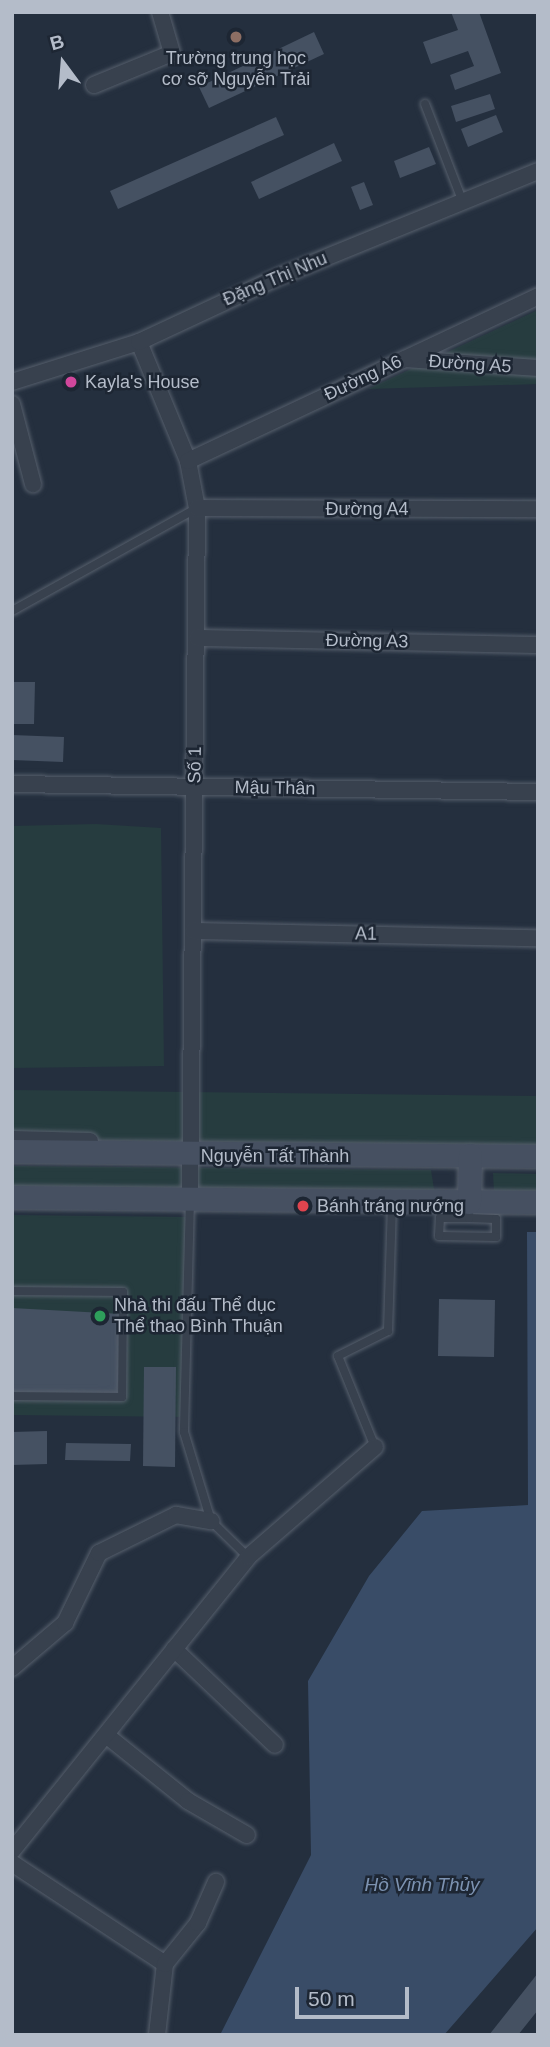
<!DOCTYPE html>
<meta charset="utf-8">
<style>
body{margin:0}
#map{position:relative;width:550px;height:2047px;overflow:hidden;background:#242f3e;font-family:Arial,sans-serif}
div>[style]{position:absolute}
.green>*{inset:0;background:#263c3f}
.water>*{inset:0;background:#394c67}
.building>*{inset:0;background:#455162}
.roads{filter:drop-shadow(0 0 2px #565f6c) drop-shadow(0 0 2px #565f6c)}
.lane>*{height:8px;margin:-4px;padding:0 4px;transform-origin:4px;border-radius:4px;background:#38414e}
.street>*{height:16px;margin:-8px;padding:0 8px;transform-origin:8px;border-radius:8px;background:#38414e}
.secondary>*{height:23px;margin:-11.5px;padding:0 11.5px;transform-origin:11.5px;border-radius:11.5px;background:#465061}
.dots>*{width:19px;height:19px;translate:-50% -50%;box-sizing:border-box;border:4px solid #1d2633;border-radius:50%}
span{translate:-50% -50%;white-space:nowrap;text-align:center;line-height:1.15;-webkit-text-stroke:5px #1d2633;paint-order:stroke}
.poi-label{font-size:18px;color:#b4bcc9}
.left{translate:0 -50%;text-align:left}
.street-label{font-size:18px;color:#b4bcc9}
.water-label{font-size:19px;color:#7c92b1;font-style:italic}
.frame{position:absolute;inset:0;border:14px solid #b4bcc9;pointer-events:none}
.north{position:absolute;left:28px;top:28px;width:70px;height:70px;-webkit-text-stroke:5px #1d2633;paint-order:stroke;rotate:344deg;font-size:19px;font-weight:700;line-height:28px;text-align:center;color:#b4bcc9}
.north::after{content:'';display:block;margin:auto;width:24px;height:32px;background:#b4bcc9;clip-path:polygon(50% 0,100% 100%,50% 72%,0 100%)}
.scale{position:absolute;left:295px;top:1987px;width:114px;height:32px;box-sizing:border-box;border:4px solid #b4bcc9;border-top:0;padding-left:9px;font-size:21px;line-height:24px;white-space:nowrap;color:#b4bcc9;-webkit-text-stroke:5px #1d2633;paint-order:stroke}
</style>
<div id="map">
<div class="green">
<i style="clip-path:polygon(538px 310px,538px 384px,368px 389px)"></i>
<i style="clip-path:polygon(96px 824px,161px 828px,164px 1066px,12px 1068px,12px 826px)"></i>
<i style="clip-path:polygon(12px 1090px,538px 1096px,538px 1146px,12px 1139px)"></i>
<i style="clip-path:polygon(12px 1166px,431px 1170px,435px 1195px,12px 1187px)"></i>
<i style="clip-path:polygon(493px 1173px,538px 1174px,538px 1194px,494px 1192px)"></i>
<i style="clip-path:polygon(12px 1215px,188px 1217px,186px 1417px,12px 1415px)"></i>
</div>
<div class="water">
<i style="clip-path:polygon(527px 1232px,538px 1232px,538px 1927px,444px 2035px,220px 2035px,311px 1855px,308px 1681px,369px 1576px,422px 1511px,528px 1505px)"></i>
</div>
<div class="building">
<i style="clip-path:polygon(451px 12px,479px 12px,501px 73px,455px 90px,450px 75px,474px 66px,468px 51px,431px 64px,423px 42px,458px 30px)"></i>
<i style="clip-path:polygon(314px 32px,324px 54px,209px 108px,199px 87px)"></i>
<i style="clip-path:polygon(490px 94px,495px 109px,456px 122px,451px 106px)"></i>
<i style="clip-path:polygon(496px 115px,503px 132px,468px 147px,461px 129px)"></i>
<i style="clip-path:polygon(276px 117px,284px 135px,118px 209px,110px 191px)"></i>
<i style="clip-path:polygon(334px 143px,342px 161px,259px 199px,251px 182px)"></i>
<i style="clip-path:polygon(429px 147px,436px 164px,400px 178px,394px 161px)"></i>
<i style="clip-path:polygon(364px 182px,373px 205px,360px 210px,351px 187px)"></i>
<i style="clip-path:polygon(12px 682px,35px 682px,34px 724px,12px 724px)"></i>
<i style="clip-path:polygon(12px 735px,64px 737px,63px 762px,12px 760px)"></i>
<i style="clip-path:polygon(439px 1299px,495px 1300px,494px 1357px,438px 1356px)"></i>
<i style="clip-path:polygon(12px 1308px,122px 1314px,117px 1399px,12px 1393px)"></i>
<i style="clip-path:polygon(144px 1367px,176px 1367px,175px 1467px,143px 1466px)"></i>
<i style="clip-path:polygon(47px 1431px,47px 1464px,12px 1465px,12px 1432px)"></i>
<i style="clip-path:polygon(66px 1443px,131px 1444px,130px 1461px,65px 1460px)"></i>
<i style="clip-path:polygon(538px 1973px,538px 2010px,518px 2035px,489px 2035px)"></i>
</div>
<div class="roads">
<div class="lane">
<i style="left:425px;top:104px;width:103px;rotate:68.9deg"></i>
<i style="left:12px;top:611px;width:212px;rotate:-29.1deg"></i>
<i style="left:190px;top:1199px;width:233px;rotate:91.5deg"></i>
<i style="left:184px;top:1432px;width:93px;rotate:73.1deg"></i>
<i style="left:211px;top:1521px;width:52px;rotate:44.2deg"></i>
<i style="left:469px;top:1218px;width:27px;rotate:2deg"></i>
<i style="left:496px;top:1219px;width:18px;rotate:90deg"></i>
<i style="left:496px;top:1237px;width:57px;rotate:-179deg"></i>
<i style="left:439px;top:1236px;width:18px;rotate:-87deg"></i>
<i style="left:440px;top:1218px;width:29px"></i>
<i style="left:469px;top:1218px;width:13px;rotate:-90deg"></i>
<i style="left:12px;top:1291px;width:111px;rotate:0.5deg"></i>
<i style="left:123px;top:1292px;width:105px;rotate:90.5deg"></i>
<i style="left:122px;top:1397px;width:110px;rotate:-179.5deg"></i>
<i style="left:375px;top:1447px;width:98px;rotate:-112.1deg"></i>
<i style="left:338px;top:1356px;width:56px;rotate:-26.6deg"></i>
<i style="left:388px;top:1331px;width:127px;rotate:-88.2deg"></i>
</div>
<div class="street">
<i style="left:94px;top:85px;width:84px;rotate:-22.3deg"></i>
<i style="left:172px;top:53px;width:43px;rotate:-106.3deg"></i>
<i style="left:139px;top:342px;width:129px;rotate:67.6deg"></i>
<i style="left:188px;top:461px;width:48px;rotate:79.2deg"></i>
<i style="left:197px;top:508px;width:691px;rotate:90.58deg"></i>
<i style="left:405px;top:359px;width:133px;rotate:3.9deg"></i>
<i style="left:12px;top:382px;width:133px;rotate:-17.5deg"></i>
<i style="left:139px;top:342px;width:159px;rotate:-25deg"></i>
<i style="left:283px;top:275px;width:275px;rotate:-22.2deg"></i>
<i style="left:12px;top:404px;width:83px;rotate:75.3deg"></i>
<i style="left:188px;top:461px;width:387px;rotate:-25.2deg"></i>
<i style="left:197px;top:508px;width:341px;rotate:0.2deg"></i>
<i style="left:197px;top:638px;width:341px;rotate:1.2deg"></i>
<i style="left:12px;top:784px;width:526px;rotate:0.87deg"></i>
<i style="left:193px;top:931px;width:345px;rotate:1.2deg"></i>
<i style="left:12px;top:1139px;width:78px;rotate:1.5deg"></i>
<i style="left:174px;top:1649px;width:139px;rotate:43.5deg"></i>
<i style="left:12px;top:1668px;width:70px;rotate:-40.3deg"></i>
<i style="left:65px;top:1623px;width:78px;rotate:-64.1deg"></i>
<i style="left:99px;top:1553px;width:86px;rotate:-26.3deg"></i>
<i style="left:176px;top:1515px;width:36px;rotate:10deg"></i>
<i style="left:106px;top:1735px;width:105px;rotate:38.8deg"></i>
<i style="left:188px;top:1801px;width:68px;rotate:30deg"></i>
<i style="left:12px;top:1851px;width:377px;rotate:-51.2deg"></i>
<i style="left:248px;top:1557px;width:168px;rotate:-40.9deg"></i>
<i style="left:12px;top:1863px;width:183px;rotate:33.4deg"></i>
<i style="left:157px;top:2035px;width:71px;rotate:-83.6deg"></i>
<i style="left:165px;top:1964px;width:53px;rotate:-51.2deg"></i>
<i style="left:198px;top:1923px;width:45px;rotate:-66.3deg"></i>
</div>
<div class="secondary">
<i style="left:12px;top:1151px;width:526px;rotate:0.54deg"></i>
<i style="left:12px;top:1197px;width:526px;rotate:0.54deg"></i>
<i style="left:469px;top:1202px;width:47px;rotate:-88.8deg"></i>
</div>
</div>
<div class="dots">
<i style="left:236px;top:37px;background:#8d6e63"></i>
<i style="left:71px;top:382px;background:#d1479c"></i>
<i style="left:303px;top:1206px;background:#e0444e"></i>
<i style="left:100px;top:1316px;background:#2e9e5b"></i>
</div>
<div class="poi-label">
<span style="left:236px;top:69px">Trường trung học<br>cơ sỡ Nguyễn Trải</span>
<span class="left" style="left:85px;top:382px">Kayla's House</span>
<span class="left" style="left:317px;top:1206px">Bánh tráng nướng</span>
<span class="left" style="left:114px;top:1316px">Nhà thi đấu Thể dục<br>Thể thao Bình Thuận</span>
</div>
<div class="street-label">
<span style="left:275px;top:279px;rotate:-23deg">Đặng Thị Nhu</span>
<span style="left:470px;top:364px;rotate:4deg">Đường A5</span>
<span style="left:363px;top:378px;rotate:-25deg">Đường A6</span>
<span style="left:367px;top:509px">Đường A4</span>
<span style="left:367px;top:641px;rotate:1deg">Đường A3</span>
<span style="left:195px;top:765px;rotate:-89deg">Số 1</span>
<span style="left:275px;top:788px;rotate:1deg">Mậu Thân</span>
<span style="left:366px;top:934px;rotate:1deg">A1</span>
<span style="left:275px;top:1156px">Nguyễn Tất Thành</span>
</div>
<div class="water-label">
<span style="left:422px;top:1885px">Hồ Vĩnh Thủy</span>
</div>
<div class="frame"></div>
<div class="north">B</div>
<div class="scale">50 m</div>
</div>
